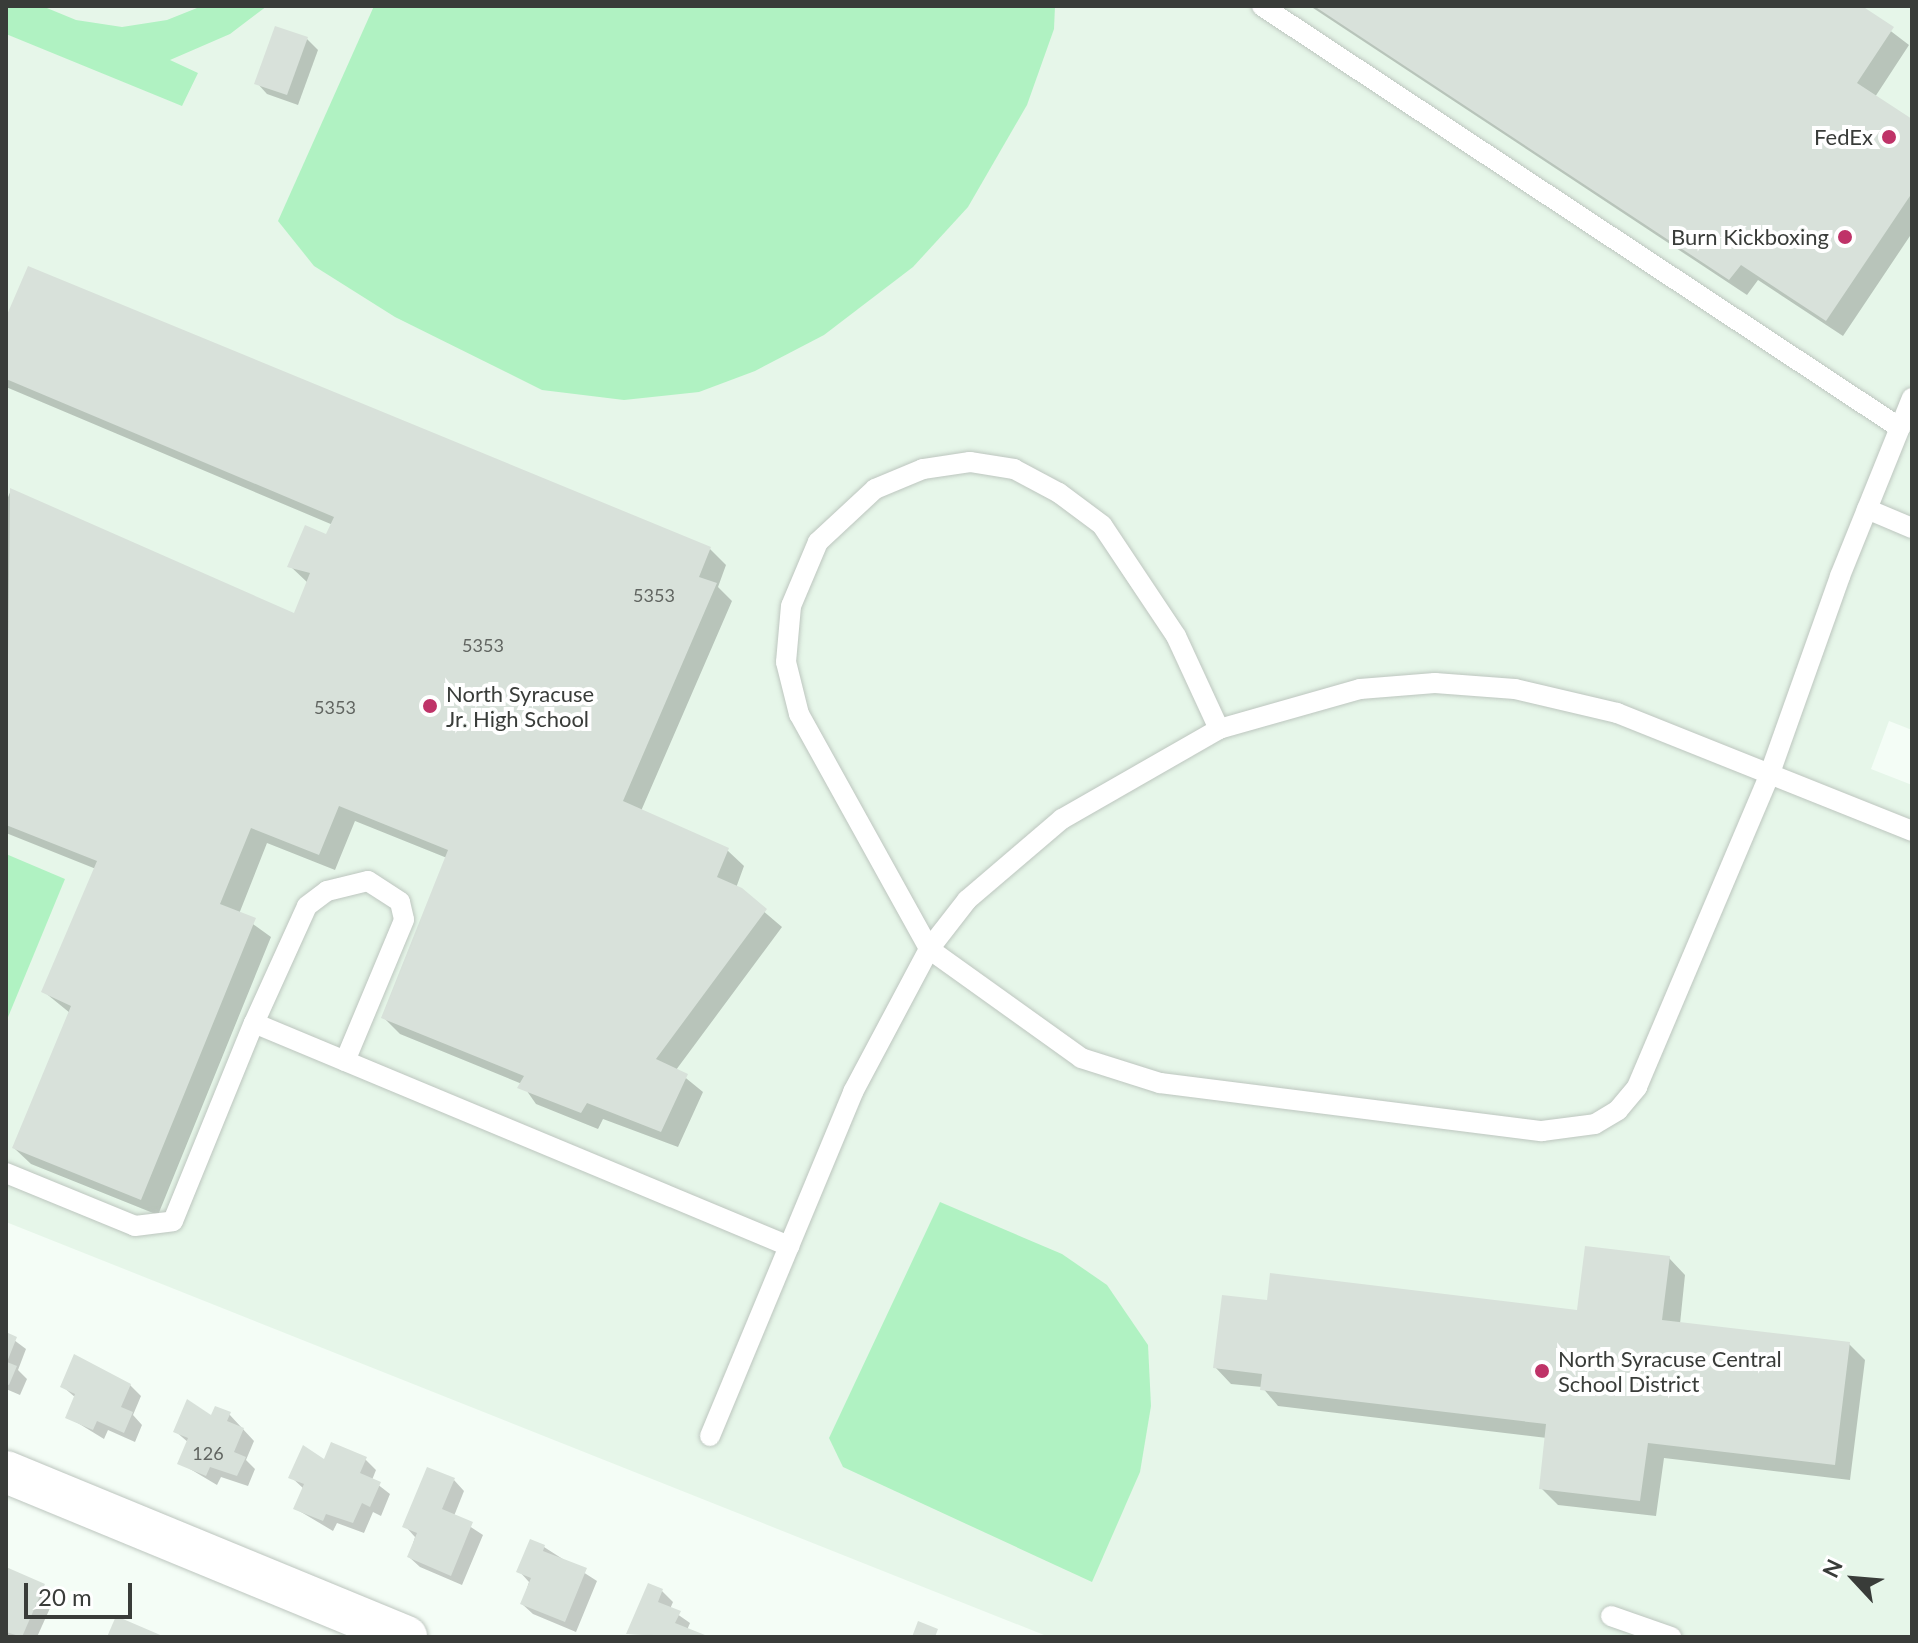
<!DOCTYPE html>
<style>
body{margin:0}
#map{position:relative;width:1918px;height:1643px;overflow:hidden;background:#f4fdf6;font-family:Lato,sans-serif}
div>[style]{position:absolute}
.built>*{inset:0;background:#e6f6e9}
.green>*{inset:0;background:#b0f2c2}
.shadow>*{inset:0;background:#0003}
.building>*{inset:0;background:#d8e1da}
.roads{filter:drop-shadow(0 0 2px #bdc6bf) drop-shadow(0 0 2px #bdc6bf)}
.service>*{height:20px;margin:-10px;padding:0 10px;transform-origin:10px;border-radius:10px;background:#fff}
.minor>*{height:42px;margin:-21px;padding:0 21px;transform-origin:21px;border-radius:21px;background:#fff}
.dots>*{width:22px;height:22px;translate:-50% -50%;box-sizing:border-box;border:4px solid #fff;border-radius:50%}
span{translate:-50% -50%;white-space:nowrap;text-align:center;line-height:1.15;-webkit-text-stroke:8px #fff;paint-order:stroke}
.number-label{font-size:18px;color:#616561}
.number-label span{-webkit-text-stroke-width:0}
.poi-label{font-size:22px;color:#393c39}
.right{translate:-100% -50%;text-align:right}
.left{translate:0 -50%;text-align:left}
.frame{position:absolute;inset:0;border:8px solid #393c39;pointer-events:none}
.north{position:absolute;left:1814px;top:1539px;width:80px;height:80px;-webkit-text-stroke:6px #fff;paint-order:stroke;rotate:296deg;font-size:22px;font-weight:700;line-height:32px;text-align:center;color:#393c39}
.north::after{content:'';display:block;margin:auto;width:28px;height:36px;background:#393c39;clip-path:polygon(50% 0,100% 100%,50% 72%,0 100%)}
.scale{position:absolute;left:24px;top:1583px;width:108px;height:36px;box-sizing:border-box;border:4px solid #393c39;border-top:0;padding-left:10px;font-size:24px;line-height:28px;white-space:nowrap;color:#393c39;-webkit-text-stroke:6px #fff;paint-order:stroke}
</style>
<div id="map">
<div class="built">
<i style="clip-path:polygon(6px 6px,1912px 6px,1912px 730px,1889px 721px,1871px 769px,1912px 785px,1912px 1637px,1049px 1637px,6px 1222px)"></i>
</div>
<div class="green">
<i style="clip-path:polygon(6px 6px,42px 6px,76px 20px,122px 27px,167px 20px,202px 6px,267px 6px,230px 34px,170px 60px,198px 73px,182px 106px,6px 34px)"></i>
<i style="clip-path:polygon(374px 6px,1055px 6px,1054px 29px,1027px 105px,968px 207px,913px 267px,824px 335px,755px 371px,699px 392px,624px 400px,542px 390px,395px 317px,314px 266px,278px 221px)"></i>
<i style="clip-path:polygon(6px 854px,65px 879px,6px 1022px)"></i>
<i style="clip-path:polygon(940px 1202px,1062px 1254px,1107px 1285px,1148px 1345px,1151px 1406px,1140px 1472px,1092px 1582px,843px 1467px,829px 1438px)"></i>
</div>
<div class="shadow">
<i style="clip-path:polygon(1310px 6px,1858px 6px,1909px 45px,1875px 97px,1912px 121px,1912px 233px,1843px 336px,1758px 280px,1747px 295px)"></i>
<i style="clip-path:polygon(307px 39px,318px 50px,298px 105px,267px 94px,257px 83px)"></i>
<i style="clip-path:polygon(6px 322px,710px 549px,726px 565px,718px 587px,732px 601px,641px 811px,727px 850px,744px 866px,736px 888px,782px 927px,676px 1070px,703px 1092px,678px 1147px,603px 1119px,598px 1129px,536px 1104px,522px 1084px,400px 1034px,383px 1017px,447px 858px,355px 821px,335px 870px,267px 843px,239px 914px,271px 937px,158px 1215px,31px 1164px,14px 1148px,70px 1013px,43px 991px,96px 869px,6px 833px,6px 502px,11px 490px,295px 615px,308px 583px,290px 566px,327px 537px,333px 525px,6px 387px)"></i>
<i style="clip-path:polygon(1669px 1258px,1685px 1275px,1680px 1324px,1849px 1344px,1865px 1360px,1850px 1480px,1664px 1458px,1656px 1516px,1558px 1505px,1541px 1488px,1547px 1438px,1278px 1406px,1262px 1387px,1231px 1384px,1215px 1367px,1269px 1302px,1579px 1312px)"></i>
<i style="clip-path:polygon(6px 1334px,26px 1349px,18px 1370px,27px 1379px,20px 1395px,6px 1389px)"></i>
<i style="clip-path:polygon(130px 1385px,141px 1396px,133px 1415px,142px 1425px,135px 1442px,108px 1430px,104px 1439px,68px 1417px,76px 1398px,62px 1386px)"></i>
<i style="clip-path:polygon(229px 1414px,254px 1441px,246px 1460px,255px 1469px,248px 1486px,221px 1477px,217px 1485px,180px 1463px,189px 1443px,175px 1431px)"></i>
<i style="clip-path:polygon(365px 1459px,376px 1470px,372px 1480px,390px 1494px,381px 1516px,373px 1512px,364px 1533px,337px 1523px,333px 1531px,296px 1509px,304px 1489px,291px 1477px,325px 1462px)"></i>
<i style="clip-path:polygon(454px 1480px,464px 1491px,454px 1516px,483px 1535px,462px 1585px,420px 1567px,409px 1557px,415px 1537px,405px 1526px)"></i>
<i style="clip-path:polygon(544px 1547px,597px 1581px,576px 1632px,533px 1614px,522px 1604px,529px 1582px,519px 1571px)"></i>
<i style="clip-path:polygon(6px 1569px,44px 1586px,55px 1597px,37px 1637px,6px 1637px)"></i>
<i style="clip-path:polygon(662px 1591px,673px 1602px,670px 1609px,690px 1623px,687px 1630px,705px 1637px,628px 1634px)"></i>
</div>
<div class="building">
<i style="clip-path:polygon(1314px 6px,1862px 6px,1894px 27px,1857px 83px,1912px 119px,1912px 193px,1826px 321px,1741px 265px,1729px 280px)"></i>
<i style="clip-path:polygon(275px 26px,308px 37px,287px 95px,254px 84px)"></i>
<i style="clip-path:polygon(28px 266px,711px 547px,699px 577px,717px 583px,623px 801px,729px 848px,717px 877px,742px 888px,767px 909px,656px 1059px,688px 1074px,661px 1132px,587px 1103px,581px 1113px,517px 1088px,524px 1076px,381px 1018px,448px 850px,339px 806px,319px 855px,251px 828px,220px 904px,256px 918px,141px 1200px,12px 1148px,71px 1006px,41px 992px,97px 861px,6px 825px,10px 488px,294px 613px,310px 573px,287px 567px,305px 525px,326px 534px,334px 517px,6px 379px,6px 317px)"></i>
<i style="clip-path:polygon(1585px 1246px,1670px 1256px,1662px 1320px,1850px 1342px,1835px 1465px,1648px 1443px,1640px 1501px,1539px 1489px,1546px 1424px,1260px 1390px,1262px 1374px,1213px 1368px,1222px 1295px,1267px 1300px,1270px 1273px,1577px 1310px)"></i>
<i style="clip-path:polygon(6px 1332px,17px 1337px,7px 1362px,17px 1366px,9px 1385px,6px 1384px)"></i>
<i style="clip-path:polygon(74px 1354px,131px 1384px,121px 1407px,133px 1412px,124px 1433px,97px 1421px,93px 1430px,65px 1418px,75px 1394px,60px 1387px)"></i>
<i style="clip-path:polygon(187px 1399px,211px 1415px,215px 1406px,231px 1412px,227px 1421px,244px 1428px,234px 1452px,246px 1457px,237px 1476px,210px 1467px,206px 1476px,177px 1464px,188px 1438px,173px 1432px)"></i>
<i style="clip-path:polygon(331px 1442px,367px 1457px,360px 1473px,381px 1482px,370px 1507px,362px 1503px,353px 1523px,326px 1514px,323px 1521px,293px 1509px,304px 1484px,288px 1478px,303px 1445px,324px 1459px)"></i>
<i style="clip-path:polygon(427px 1467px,455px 1478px,442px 1509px,473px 1522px,451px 1576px,407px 1557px,417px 1533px,402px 1527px)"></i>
<i style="clip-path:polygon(530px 1539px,545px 1545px,543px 1551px,587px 1568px,565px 1622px,520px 1604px,531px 1578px,516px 1572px)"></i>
<i style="clip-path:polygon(6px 1567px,45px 1584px,22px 1637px,6px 1632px)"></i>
<i style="clip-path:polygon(648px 1583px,663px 1589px,658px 1602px,681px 1611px,675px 1623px,710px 1637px,626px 1634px)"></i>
<i style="clip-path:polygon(116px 1616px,165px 1637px,107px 1637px)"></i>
<i style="clip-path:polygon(918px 1621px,938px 1629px,935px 1637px,912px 1637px)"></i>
</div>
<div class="roads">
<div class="service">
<i style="left:1262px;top:6px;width:765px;rotate:33.48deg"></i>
<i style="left:1867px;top:509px;width:49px;rotate:22.9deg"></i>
<i style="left:1219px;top:729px;width:102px;rotate:-114.8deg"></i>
<i style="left:1176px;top:636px;width:133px;rotate:-123.7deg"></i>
<i style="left:1102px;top:525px;width:54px;rotate:-143.3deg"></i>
<i style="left:1059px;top:493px;width:51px;rotate:-151.9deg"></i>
<i style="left:1014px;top:469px;width:45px;rotate:-171deg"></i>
<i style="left:970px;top:462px;width:48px;rotate:171.5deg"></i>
<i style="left:923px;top:469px;width:52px;rotate:157.4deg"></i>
<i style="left:875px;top:489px;width:78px;rotate:137.1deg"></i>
<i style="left:818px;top:542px;width:69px;rotate:112.9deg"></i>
<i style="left:791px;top:606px;width:56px;rotate:95.1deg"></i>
<i style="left:786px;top:662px;width:54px;rotate:76deg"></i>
<i style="left:799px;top:714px;width:269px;rotate:61deg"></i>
<i style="left:929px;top:949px;width:187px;rotate:35.6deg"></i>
<i style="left:1081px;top:1058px;width:83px;rotate:17.6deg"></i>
<i style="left:1160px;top:1083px;width:385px;rotate:7.2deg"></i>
<i style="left:1542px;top:1131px;width:53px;rotate:-7.5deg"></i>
<i style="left:1595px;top:1124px;width:27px;rotate:-31deg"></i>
<i style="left:1618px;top:1110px;width:30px;rotate:-50deg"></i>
<i style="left:1637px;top:1087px;width:341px;rotate:-67deg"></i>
<i style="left:1770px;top:773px;width:209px;rotate:-70.4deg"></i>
<i style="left:1840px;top:576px;width:192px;rotate:-68deg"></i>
<i style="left:254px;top:1023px;width:128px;rotate:-65.6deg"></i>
<i style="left:307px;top:906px;width:25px;rotate:-37deg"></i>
<i style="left:327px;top:891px;width:42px;rotate:-13.7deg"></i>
<i style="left:368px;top:881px;width:38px;rotate:33deg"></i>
<i style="left:400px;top:902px;width:18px;rotate:77deg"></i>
<i style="left:404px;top:920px;width:153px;rotate:112.7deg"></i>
<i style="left:6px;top:1173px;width:139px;rotate:22.3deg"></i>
<i style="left:135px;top:1226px;width:38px;rotate:-7deg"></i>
<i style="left:173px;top:1221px;width:214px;rotate:-67.8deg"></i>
<i style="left:254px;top:1023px;width:580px;rotate:22.63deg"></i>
<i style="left:710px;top:1436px;width:373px;rotate:-67.4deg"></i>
<i style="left:853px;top:1092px;width:162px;rotate:-62deg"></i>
<i style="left:929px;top:949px;width:62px;rotate:-52.2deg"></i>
<i style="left:967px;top:900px;width:125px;rotate:-40.5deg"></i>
<i style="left:1062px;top:819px;width:181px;rotate:-29.8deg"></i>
<i style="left:1219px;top:729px;width:147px;rotate:-15.8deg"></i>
<i style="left:1360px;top:689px;width:75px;rotate:-4.6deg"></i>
<i style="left:1435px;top:683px;width:80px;rotate:4.3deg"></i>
<i style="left:1515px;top:689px;width:105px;rotate:13.2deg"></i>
<i style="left:1617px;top:713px;width:318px;rotate:21.8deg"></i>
<i style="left:1611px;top:1616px;width:64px;rotate:19.3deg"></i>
</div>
<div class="minor">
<i style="left:6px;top:1472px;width:433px;rotate:22.4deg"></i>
</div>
</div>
<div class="dots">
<i style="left:1889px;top:137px;background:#bf3368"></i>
<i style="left:1845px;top:237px;background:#bf3368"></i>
<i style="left:430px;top:706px;background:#bf3368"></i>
<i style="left:1542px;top:1371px;background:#bf3368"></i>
</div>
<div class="number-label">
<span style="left:654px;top:595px">5353</span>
<span style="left:483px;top:645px">5353</span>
<span style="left:335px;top:707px">5353</span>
<span style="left:208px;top:1453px">126</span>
</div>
<div class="poi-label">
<span class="right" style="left:1873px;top:137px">FedEx</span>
<span class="right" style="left:1829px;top:237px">Burn Kickboxing</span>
<span class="left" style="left:446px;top:706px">North Syracuse<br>Jr. High School</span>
<span class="left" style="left:1558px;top:1371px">North Syracuse Central<br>School District</span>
</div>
<div class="frame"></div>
<div class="north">N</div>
<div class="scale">20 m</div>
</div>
